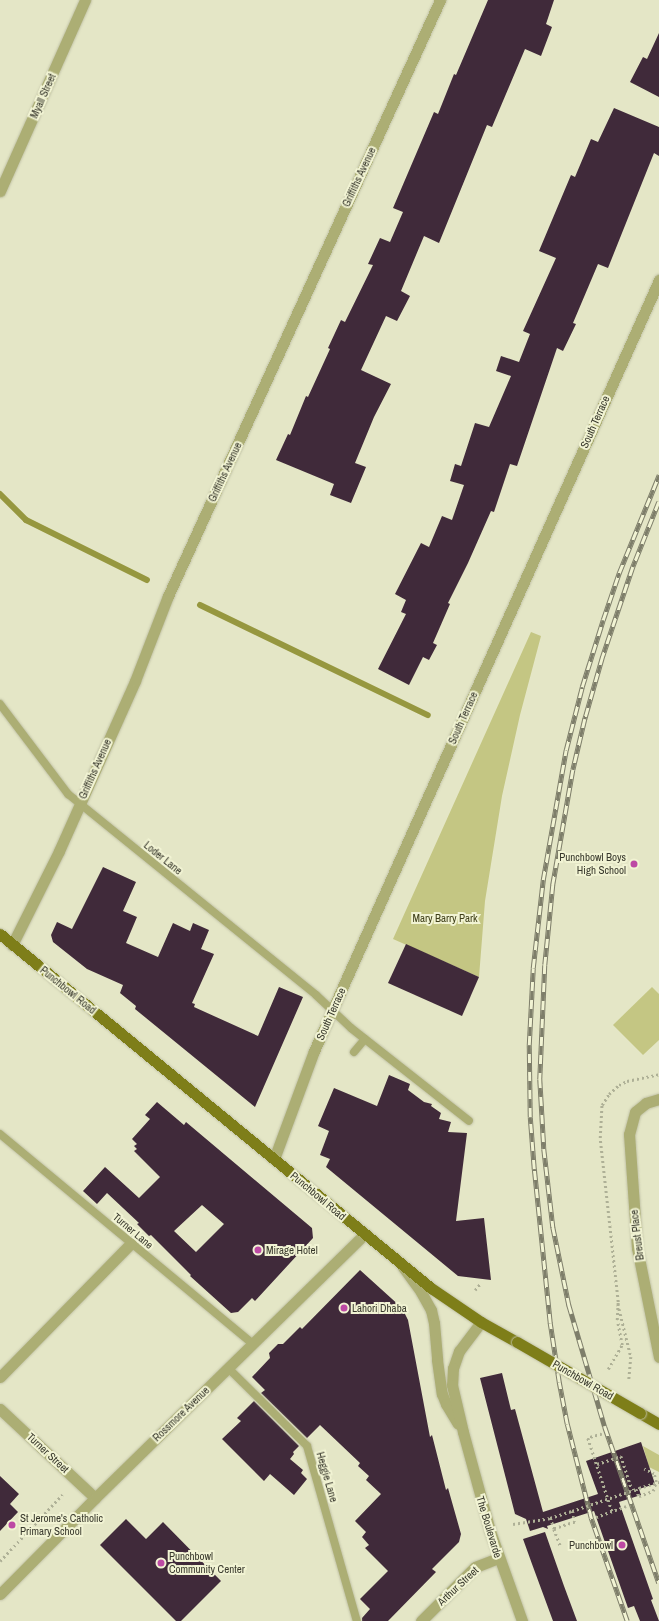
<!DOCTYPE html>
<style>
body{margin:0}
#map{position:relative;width:659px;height:1621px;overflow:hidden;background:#e4e6c6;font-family:"Archivo Narrow",sans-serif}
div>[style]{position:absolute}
.green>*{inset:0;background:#c4c683}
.stream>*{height:6px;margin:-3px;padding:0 3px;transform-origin:3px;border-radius:3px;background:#96973f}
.building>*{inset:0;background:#402a3a}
.path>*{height:2.5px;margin-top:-1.25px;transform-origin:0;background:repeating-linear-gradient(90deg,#aeb096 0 2px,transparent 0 5px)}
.roads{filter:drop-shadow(0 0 1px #c2c3a7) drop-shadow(0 0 1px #c2c3a7)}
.service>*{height:8px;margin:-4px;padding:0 4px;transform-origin:4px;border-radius:4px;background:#acae74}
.minor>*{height:11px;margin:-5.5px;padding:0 5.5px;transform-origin:5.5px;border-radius:5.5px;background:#acae74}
.tertiary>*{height:11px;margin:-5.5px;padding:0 5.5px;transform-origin:5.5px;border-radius:5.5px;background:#acae74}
.primary>*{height:11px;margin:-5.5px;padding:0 5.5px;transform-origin:5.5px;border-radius:5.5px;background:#7e7e19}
.rail>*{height:4.5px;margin-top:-2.25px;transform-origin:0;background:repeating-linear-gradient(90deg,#f1f3d3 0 9px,#7e7e6a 0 18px);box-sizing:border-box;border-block:1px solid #7e7e6a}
.path-bridge>*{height:2.5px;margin-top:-1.25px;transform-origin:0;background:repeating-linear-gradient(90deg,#aeb096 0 2px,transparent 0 5px)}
.bridges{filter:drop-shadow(0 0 1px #c2c3a7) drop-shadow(0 0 1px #c2c3a7)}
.primary-bridge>*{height:11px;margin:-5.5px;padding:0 5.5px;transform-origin:5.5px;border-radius:5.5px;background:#7e7e19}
.dots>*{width:11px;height:11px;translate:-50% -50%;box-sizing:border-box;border:2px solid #f1f3d3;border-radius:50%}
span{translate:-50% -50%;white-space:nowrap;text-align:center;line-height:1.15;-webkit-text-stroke:4px #f1f3d3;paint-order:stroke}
.street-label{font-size:11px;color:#39392d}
.poi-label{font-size:11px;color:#39392d}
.right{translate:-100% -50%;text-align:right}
.left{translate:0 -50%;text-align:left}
.park-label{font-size:11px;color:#3e3e18}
</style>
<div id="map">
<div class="green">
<i style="clip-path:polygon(531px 632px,541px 636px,520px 715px,502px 796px,485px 901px,479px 977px,393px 939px)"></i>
<i style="clip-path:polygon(652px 987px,659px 994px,659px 1040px,643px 1055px,613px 1025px)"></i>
<i style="clip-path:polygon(643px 1446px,659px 1455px,659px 1472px,649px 1467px)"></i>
</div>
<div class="stream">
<i style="left:0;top:494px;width:37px;rotate:45deg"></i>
<i style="left:26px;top:520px;width:135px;rotate:26.4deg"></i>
<i style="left:200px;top:605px;width:253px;rotate:25.8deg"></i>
</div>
<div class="building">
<i style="clip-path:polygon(488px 0,554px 0,546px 24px,552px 27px,541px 56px,525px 49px,492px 127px,487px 125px,439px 243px,424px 236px,401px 291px,410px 296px,397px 321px,386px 316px,361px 370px,391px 384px,374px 417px,355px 463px,366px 467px,351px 503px,330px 495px,334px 484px,276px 460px,288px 434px,290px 435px,306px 396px,308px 397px,330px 349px,328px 348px,341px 320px,345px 322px,373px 265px,368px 264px,380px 238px,390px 242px,403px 212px,393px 208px,434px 112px,438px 114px,454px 74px,456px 75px)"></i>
<i style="clip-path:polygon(659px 33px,659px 97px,630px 82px,643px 57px,647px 59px)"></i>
<i style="clip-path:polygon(614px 108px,659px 127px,659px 156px,654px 153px,608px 268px,598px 264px,573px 323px,576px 324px,563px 351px,557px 348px,517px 466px,510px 464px,494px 512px,491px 511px,468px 563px,448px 603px,450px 604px,433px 643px,437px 645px,429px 660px,423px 657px,409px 685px,378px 669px,406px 614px,401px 612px,406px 600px,395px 594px,421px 543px,429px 547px,442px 516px,452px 520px,464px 485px,450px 481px,455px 464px,461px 466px,475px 423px,489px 427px,511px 376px,496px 371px,501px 356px,519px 362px,530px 334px,523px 331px,556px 258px,539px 251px,571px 175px,575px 177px,591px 139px,598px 142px)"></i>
<i style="clip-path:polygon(103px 867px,136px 882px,123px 911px,137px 917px,126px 943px,158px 957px,173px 923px,190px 931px,193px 923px,209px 930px,201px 949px,214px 954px,192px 1003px,195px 1004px,194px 1007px,258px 1036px,279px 987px,303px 997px,255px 1107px,135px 1009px,136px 1006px,120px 993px,123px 985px,87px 969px,53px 942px,51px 935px,57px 922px,72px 929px)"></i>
<i style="clip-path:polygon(406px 944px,479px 977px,462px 1016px,388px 983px)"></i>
<i style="clip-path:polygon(389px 1075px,410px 1084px,408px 1090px,424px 1102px,432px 1104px,431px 1106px,441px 1113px,439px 1119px,451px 1122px,448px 1132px,467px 1133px,456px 1221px,484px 1218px,491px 1280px,458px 1276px,326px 1167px,330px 1159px,320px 1155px,329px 1131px,318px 1126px,334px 1088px,377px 1106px)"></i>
<i style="clip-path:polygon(evenodd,157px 1102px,184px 1125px,186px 1122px,312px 1228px,313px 1238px,255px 1301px,252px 1298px,238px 1312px,231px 1313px,190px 1276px,191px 1275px,151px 1235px,149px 1236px,137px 1224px,139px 1223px,107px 1193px,97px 1204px,83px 1191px,105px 1167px,139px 1198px,160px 1177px,134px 1151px,137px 1149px,134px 1146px,137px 1144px,132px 1139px,150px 1119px,145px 1115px,157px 1102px,202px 1205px,224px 1224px,196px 1252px,174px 1231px,202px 1205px)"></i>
<i style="clip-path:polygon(360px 1270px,402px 1308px,408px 1320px,430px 1437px,432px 1435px,446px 1490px,448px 1488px,461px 1534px,459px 1542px,432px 1569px,436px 1572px,388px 1621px,362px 1621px,362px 1618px,370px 1609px,360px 1599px,388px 1571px,365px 1548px,369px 1545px,362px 1537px,366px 1532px,355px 1521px,381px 1494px,366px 1480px,369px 1476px,358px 1466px,360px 1463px,320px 1425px,307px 1438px,261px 1393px,265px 1390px,252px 1377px,270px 1358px,269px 1353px,278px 1344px,283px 1344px,300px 1327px,302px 1329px)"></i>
<i style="clip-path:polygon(502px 1373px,511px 1410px,515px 1409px,543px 1512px,598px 1494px,586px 1461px,641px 1442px,655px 1484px,639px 1489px,641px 1495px,619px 1502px,653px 1599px,651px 1600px,659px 1621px,640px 1621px,634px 1606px,628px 1608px,594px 1511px,547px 1526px,548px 1529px,543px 1527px,530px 1531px,526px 1519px,515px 1514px,480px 1378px)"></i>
<i style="clip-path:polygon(254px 1401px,299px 1446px,293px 1452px,294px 1454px,290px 1459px,303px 1470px,301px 1473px,307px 1479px,294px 1495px,270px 1474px,264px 1481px,222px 1439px,241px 1421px,237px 1418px)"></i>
<i style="clip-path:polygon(0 1476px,19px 1494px,10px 1504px,18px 1512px,0 1531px)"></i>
<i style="clip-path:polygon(126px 1519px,146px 1539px,163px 1522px,221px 1581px,181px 1621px,176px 1621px,100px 1545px)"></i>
<i style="clip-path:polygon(545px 1532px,564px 1586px,577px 1621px,553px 1621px,532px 1564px,523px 1539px)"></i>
</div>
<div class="path">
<i style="left:475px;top:1290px;width:8px;rotate:-50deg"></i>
<i style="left:618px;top:1304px;width:55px;rotate:76.2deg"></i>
<i style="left:631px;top:1357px;width:23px;rotate:95deg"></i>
<i style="left:608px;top:1369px;width:28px;rotate:-60deg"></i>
<i style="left:622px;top:1345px;width:25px;rotate:-101deg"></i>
<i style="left:617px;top:1320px;width:18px;rotate:-87deg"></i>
<i style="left:618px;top:1302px;width:165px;rotate:-96.3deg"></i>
<i style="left:600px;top:1138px;width:33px;rotate:-87deg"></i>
<i style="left:602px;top:1105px;width:13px;rotate:-58deg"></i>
<i style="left:609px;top:1094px;width:13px;rotate:-42deg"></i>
<i style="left:619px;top:1085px;width:9px;rotate:-27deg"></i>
<i style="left:627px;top:1081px;width:33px;rotate:-12deg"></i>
<i style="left:602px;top:1434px;width:15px;rotate:164deg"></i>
<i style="left:588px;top:1438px;width:77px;rotate:71.8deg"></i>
<i style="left:639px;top:1488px;width:21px;rotate:-17deg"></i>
<i style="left:636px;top:1489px;width:8px;rotate:67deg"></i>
<i style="left:639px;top:1496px;width:15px;rotate:-20deg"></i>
<i style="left:653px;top:1491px;width:9px;rotate:-72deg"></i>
<i style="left:656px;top:1482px;width:8px;rotate:-104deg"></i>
<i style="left:654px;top:1474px;width:11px;rotate:-153deg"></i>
<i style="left:596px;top:1517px;width:32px;rotate:-20deg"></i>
<i style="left:513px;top:1524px;width:37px;rotate:-9deg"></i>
<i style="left:550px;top:1518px;width:23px;rotate:-18deg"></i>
<i style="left:572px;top:1511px;width:11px;rotate:75deg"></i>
<i style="left:575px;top:1522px;width:22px;rotate:162deg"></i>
<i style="left:554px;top:1529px;width:12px;rotate:-110deg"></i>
<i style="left:554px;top:1529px;width:19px;rotate:69deg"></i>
<i style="left:0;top:1561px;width:91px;rotate:-46.8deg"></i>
</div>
<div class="roads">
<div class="service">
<i style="left:0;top:704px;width:113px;rotate:52.9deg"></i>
<i style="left:68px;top:794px;width:319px;rotate:39deg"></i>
<i style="left:316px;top:995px;width:48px;rotate:43.3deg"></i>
<i style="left:351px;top:1028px;width:150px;rotate:38.2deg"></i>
<i style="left:354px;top:1052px;width:17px;rotate:-50deg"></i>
<i style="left:0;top:1134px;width:329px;rotate:39.7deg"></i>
<i style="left:228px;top:1368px;width:111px;rotate:44.6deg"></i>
<i style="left:307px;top:1446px;width:182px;rotate:74.1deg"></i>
</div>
<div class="minor">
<i style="left:0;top:191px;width:209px;rotate:-66deg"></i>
<i style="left:12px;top:945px;width:105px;rotate:-63.4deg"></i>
<i style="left:59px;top:851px;width:186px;rotate:-65.9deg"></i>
<i style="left:135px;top:681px;width:91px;rotate:-68.8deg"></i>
<i style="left:168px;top:596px;width:655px;rotate:-65.47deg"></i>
<i style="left:659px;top:1099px;width:14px;rotate:163deg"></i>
<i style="left:646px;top:1103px;width:14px;rotate:141deg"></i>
<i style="left:635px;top:1112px;width:23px;rotate:105deg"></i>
<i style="left:629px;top:1134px;width:114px;rotate:86deg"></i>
<i style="left:637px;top:1248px;width:111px;rotate:78.6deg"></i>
<i style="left:0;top:1377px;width:187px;rotate:-45.6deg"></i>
<i style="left:0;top:1409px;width:130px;rotate:43.1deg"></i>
<i style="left:0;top:1594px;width:135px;rotate:-45.3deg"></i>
<i style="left:95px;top:1498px;width:376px;rotate:-44.4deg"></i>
<i style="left:421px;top:1621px;width:76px;rotate:-45deg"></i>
<i style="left:475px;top:1567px;width:26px;rotate:-21deg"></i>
</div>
<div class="tertiary">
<i style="left:274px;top:1159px;width:115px;rotate:-69.7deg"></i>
<i style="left:314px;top:1051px;width:845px;rotate:-65.89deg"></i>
<i style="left:403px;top:1267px;width:31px;rotate:54deg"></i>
<i style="left:421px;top:1292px;width:21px;rotate:61deg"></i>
<i style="left:431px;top:1310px;width:13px;rotate:77deg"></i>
<i style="left:434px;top:1323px;width:37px;rotate:85deg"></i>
<i style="left:437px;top:1360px;width:34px;rotate:82deg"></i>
<i style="left:442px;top:1394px;width:11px;rotate:68deg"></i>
<i style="left:446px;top:1404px;width:23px;rotate:59deg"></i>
<i style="left:481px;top:1322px;width:36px;rotate:127deg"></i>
<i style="left:459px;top:1351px;width:18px;rotate:109deg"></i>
<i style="left:453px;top:1368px;width:17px;rotate:93deg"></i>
<i style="left:452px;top:1385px;width:48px;rotate:76.8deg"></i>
<i style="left:463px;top:1432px;width:103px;rotate:74.7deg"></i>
<i style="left:490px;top:1531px;width:96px;rotate:70.4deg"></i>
</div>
<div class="primary">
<i style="left:0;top:934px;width:558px;rotate:39.4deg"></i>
<i style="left:431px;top:1288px;width:60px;rotate:34.2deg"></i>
<i style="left:481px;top:1322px;width:41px;rotate:29.1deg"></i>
<i style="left:640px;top:1413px;width:22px;rotate:30deg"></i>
</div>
</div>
<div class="rail">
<i style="left:659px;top:502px;width:70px;rotate:111.8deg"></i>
<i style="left:633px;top:567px;width:94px;rotate:108.6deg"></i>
<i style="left:603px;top:656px;width:66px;rotate:105.9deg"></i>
<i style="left:585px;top:719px;width:52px;rotate:103.2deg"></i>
<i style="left:573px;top:770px;width:117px;rotate:99.9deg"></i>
<i style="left:553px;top:885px;width:80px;rotate:95.7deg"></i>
<i style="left:545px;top:965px;width:114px;rotate:92.5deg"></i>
<i style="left:540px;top:1079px;width:70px;rotate:86.7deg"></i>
<i style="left:544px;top:1149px;width:79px;rotate:83.4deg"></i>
<i style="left:553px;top:1227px;width:80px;rotate:78.4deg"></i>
<i style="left:569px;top:1305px;width:127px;rotate:73.6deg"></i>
<i style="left:605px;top:1427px;width:165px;rotate:70.9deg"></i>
<i style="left:627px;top:1621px;width:109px;rotate:-109.3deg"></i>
<i style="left:591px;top:1518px;width:97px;rotate:-104.3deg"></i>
<i style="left:567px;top:1424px;width:43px;rotate:-100.8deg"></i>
<i style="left:559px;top:1382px;width:60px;rotate:-98.7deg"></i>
<i style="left:550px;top:1323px;width:155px;rotate:-95.9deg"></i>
<i style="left:534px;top:1169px;width:52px;rotate:-94.4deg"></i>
<i style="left:530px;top:1117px;width:72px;rotate:-90.8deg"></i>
<i style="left:529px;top:1045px;width:77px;rotate:-87deg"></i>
<i style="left:533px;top:968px;width:89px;rotate:-83.5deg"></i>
<i style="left:543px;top:880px;width:132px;rotate:-80deg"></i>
<i style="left:566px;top:750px;width:65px;rotate:-75.7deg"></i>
<i style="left:582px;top:687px;width:70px;rotate:-72.6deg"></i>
<i style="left:603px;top:620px;width:50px;rotate:-71.2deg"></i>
<i style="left:619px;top:573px;width:106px;rotate:-67.8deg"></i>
</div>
<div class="path-bridge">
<i style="left:597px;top:1464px;width:25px;rotate:-18deg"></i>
<i style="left:621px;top:1456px;width:36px;rotate:72deg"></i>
<i style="left:572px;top:1511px;width:71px;rotate:-18.9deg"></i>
</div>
<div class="bridges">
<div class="primary-bridge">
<i style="left:517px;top:1342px;width:142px;rotate:30deg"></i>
</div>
</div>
<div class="dots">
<i style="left:634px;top:864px;background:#bd4aa4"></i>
<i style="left:258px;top:1250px;background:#bd4aa4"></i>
<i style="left:344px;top:1308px;background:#bd4aa4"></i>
<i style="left:12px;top:1525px;background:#bd4aa4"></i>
<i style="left:622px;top:1545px;background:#bd4aa4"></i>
<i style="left:161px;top:1563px;background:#bd4aa4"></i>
</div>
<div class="street-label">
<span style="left:43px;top:96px;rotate:-66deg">Myall Street</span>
<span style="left:359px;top:177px;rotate:-65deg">Griffiths Avenue</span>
<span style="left:595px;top:422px;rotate:-66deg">South Terrace</span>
<span style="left:225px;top:472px;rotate:-65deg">Griffiths Avenue</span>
<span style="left:463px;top:718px;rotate:-66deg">South Terrace</span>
<span style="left:95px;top:769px;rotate:-66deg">Griffiths Avenue</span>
<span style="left:163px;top:858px;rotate:39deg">Loder Lane</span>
<span style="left:68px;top:990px;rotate:39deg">Punchbowl Road</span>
<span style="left:331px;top:1014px;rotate:-66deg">South Terrace</span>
<span style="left:318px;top:1196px;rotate:40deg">Punchbowl Road</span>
<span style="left:133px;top:1231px;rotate:40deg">Turner Lane</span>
<span style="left:637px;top:1235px;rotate:-97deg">Breust Place</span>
<span style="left:583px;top:1380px;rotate:30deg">Punchbowl Road</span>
<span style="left:181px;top:1414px;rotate:-44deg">Rossmore Avenue</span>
<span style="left:48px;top:1453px;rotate:43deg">Turner Street</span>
<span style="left:327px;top:1477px;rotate:74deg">Heggie Lane</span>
<span style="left:489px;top:1527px;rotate:73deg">The Boulevarde</span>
<span style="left:458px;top:1586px;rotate:-43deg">Arthur Street</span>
</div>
<div class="poi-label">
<span class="right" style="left:626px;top:864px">Punchbowl Boys<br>High School</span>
<span class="left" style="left:266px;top:1250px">Mirage Hotel</span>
<span class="left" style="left:352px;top:1308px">Lahori Dhaba</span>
<span class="left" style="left:20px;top:1525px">St Jerome's Catholic<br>Primary School</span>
<span class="right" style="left:613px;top:1545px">Punchbowl</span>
<span class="left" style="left:169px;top:1563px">Punchbowl<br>Community Center</span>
</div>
<div class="park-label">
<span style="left:445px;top:918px">Mary Barry Park</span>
</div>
</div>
